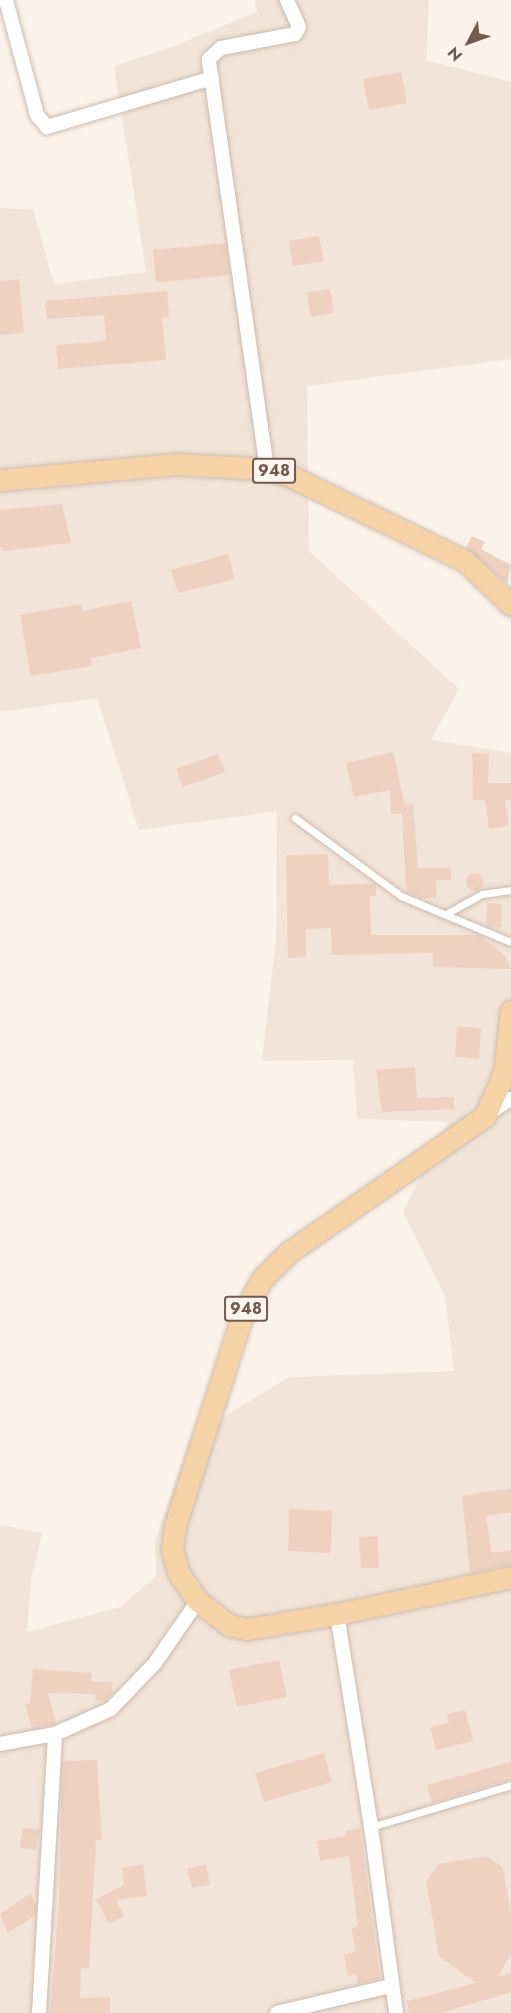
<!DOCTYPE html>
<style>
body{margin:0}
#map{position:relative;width:511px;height:2013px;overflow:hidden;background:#fbf3e9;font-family:Jost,sans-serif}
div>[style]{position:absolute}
.residential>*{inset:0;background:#f2e4d8}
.building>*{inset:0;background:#efd1c2}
.round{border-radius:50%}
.roads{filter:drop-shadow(0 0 2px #cdbaaf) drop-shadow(0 0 2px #cdbaaf)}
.service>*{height:7px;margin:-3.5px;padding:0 3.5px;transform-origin:3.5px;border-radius:3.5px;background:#fff}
.minor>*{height:14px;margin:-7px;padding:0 7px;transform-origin:7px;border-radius:7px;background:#fff}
.primary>*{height:21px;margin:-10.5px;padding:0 10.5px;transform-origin:10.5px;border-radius:10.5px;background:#f5d3a6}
span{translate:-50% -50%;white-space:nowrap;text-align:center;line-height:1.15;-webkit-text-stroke:4.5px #fef7ef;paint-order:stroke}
.shield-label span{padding:2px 4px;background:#fef7ef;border:2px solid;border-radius:4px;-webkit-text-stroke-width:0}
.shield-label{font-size:16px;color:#74594e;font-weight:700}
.north{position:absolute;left:439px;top:12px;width:60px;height:60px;-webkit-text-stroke:4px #fef7ef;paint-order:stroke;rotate:229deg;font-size:16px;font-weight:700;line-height:24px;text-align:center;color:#74594e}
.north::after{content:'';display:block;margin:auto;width:21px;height:27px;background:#74594e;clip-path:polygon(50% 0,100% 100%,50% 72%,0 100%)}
</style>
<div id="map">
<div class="residential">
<i style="clip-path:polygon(255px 0,429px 0,426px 60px,511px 82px,511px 359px,307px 386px,309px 551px,459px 689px,431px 740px,511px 753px,511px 2013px,0 2013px,0 1525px,42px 1533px,31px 1580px,27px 1632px,120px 1607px,156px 1576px,155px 1542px,190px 1438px,289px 1377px,454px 1371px,445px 1296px,403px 1212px,448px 1122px,357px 1119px,353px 1060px,262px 1061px,276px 939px,277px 811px,139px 830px,97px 698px,0 712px,0 208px,33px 209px,54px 284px,146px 272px,114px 66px,164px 50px,257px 12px)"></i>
</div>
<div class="building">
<i style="clip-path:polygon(401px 72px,407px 103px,369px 110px,363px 79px)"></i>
<i style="clip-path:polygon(319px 236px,324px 261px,293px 266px,289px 241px)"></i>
<i style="clip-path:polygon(226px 243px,230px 275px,156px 283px,153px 250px)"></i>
<i style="clip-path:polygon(19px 279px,24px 333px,0 335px,0 281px)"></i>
<i style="clip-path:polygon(330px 289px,334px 313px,311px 317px,307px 292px)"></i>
<i style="clip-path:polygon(167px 291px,169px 317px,162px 318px,166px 360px,58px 369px,56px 345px,106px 341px,104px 315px,47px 319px,45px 301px)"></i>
<i style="clip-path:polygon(62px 504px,71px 543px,4px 551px,0 546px,0 510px)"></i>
<i style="clip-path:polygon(472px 536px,485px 542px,481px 549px,511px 565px,507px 583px,466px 548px)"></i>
<i style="clip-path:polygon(228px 554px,235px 579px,178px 593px,171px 570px)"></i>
<i style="clip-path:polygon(131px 601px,141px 648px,91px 658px,92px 666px,31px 676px,20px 615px,81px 604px,83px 611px)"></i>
<i style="clip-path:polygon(393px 752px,405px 804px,413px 803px,418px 868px,451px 868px,451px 880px,436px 880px,437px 898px,421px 898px,406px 892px,402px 814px,391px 814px,390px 790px,354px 797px,346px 763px)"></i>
<i style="clip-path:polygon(472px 753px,489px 754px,488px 783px,511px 783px,511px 800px,505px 800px,509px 826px,489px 829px,485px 800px,473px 800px)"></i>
<i style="clip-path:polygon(218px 754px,225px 772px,183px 787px,176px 769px)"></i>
<i style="clip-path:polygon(328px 854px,329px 885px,376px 884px,376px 896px,370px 896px,371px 935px,480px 935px,505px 956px,511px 969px,433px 967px,433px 953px,332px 955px,331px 928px,306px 929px,306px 957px,288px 958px,286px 855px)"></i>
<i class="round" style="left:466px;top:873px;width:18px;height:18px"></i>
<i style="clip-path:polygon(487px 903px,502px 904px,501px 928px,486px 925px)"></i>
<i style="clip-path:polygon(457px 1026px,481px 1028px,479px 1059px,455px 1057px)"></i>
<i style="clip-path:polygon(415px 1067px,417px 1098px,454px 1097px,454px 1109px,382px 1112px,376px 1070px)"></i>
<i style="clip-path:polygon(511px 1488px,511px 1512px,486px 1516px,492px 1553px,511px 1550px,511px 1565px,470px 1573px,462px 1496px)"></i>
<i style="clip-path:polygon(289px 1509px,332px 1511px,331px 1553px,288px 1551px)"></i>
<i style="clip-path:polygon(378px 1536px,379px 1568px,361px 1568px,359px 1537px)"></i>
<i style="clip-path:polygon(279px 1660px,287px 1697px,237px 1707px,229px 1670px)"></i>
<i style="clip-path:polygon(33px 1669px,92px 1673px,91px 1681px,113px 1682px,112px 1695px,106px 1701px,95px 1700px,95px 1694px,48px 1693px,56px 1724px,32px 1729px,25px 1704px,30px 1703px)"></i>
<i style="clip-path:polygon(465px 1710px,473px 1741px,436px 1750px,430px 1727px,449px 1723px,447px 1714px)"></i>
<i style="clip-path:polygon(324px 1753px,332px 1782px,264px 1802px,255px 1773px)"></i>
<i style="clip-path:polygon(97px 1760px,102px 1840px,96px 1840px,89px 1969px,81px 1968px,80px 1998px,110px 1997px,110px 2013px,50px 2013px,59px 1905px,62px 1761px)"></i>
<i style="clip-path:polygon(511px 1762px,511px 1779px,432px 1803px,427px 1785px)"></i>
<i style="clip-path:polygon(23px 1828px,40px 1830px,36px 1850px,20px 1848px)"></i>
<i style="clip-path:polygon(360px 1828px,380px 1979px,358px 1984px,356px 1974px,348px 1976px,344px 1955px,356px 1952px,351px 1928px,358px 1927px,349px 1856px,320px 1861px,317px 1841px,346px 1836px,345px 1831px)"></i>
<i style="clip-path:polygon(487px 1856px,503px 1868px,511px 1914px,511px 1953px,498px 1977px,511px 1973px,511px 1992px,441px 2013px,409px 2013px,407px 2001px,476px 1983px,439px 1956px,426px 1881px,439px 1864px)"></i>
<i style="clip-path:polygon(143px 1864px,147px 1896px,116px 1900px,124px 1916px,109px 1924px,98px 1902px,93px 1901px,124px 1885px,122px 1868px)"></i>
<i style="clip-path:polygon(206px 1864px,210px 1885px,192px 1888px,187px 1869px)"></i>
<i style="clip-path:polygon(30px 1894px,36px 1904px,36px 1915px,8px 1933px,0 1914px)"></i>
</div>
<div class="roads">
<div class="service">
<i style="left:295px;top:818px;width:132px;rotate:36.3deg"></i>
<i style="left:401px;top:896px;width:119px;rotate:22.7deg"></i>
<i style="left:446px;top:914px;width:41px;rotate:-29.1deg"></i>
<i style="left:482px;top:894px;width:29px;rotate:-8deg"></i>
<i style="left:371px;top:1827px;width:146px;rotate:-16.7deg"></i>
</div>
<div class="minor">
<i style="left:6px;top:0;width:119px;rotate:74.9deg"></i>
<i style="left:37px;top:115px;width:16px;rotate:50deg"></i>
<i style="left:47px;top:127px;width:172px;rotate:-16.5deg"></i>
<i style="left:267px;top:469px;width:414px;rotate:-98.1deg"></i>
<i style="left:209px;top:59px;width:16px;rotate:-43deg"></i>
<i style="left:221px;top:48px;width:75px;rotate:-10.7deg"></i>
<i style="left:295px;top:34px;width:8px;rotate:-60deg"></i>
<i style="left:299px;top:27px;width:30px;rotate:-114deg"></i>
<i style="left:486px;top:1115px;width:30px;rotate:-33deg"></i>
<i style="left:337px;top:1614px;width:216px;rotate:80.9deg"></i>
<i style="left:371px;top:1827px;width:188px;rotate:82.3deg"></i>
<i style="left:0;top:1744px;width:56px;rotate:-10.3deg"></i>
<i style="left:55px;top:1734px;width:61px;rotate:-24.1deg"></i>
<i style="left:111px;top:1709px;width:64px;rotate:-46.3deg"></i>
<i style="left:155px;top:1663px;width:75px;rotate:-55.3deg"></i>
<i style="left:39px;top:2013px;width:279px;rotate:-86.7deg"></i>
<i style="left:277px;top:2013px;width:116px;rotate:-13.4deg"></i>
</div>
<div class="primary">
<i style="left:0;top:480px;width:178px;rotate:-5.2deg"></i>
<i style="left:177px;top:464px;width:90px;rotate:3.2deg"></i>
<i style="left:267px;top:469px;width:22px;rotate:16deg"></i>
<i style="left:288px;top:475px;width:197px;rotate:25.9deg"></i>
<i style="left:465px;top:561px;width:64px;rotate:43.7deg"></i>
<i style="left:511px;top:1011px;width:62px;rotate:96.4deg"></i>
<i style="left:504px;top:1073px;width:47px;rotate:113.8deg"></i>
<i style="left:485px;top:1116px;width:239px;rotate:145.2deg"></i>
<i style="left:289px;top:1252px;width:38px;rotate:135deg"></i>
<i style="left:262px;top:1279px;width:42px;rotate:118.4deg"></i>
<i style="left:242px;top:1316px;width:220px;rotate:107.7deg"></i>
<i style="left:175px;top:1526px;width:24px;rotate:97deg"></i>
<i style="left:172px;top:1550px;width:25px;rotate:74deg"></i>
<i style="left:179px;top:1574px;width:33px;rotate:55deg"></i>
<i style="left:198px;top:1601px;width:39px;rotate:38deg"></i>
<i style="left:229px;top:1625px;width:18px;rotate:13deg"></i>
<i style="left:247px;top:1629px;width:91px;rotate:-9.5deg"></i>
<i style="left:337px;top:1614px;width:178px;rotate:-12deg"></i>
</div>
</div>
<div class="shield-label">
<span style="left:274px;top:471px">948</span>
<span style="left:246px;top:1309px">948</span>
</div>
<div class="north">N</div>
</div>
